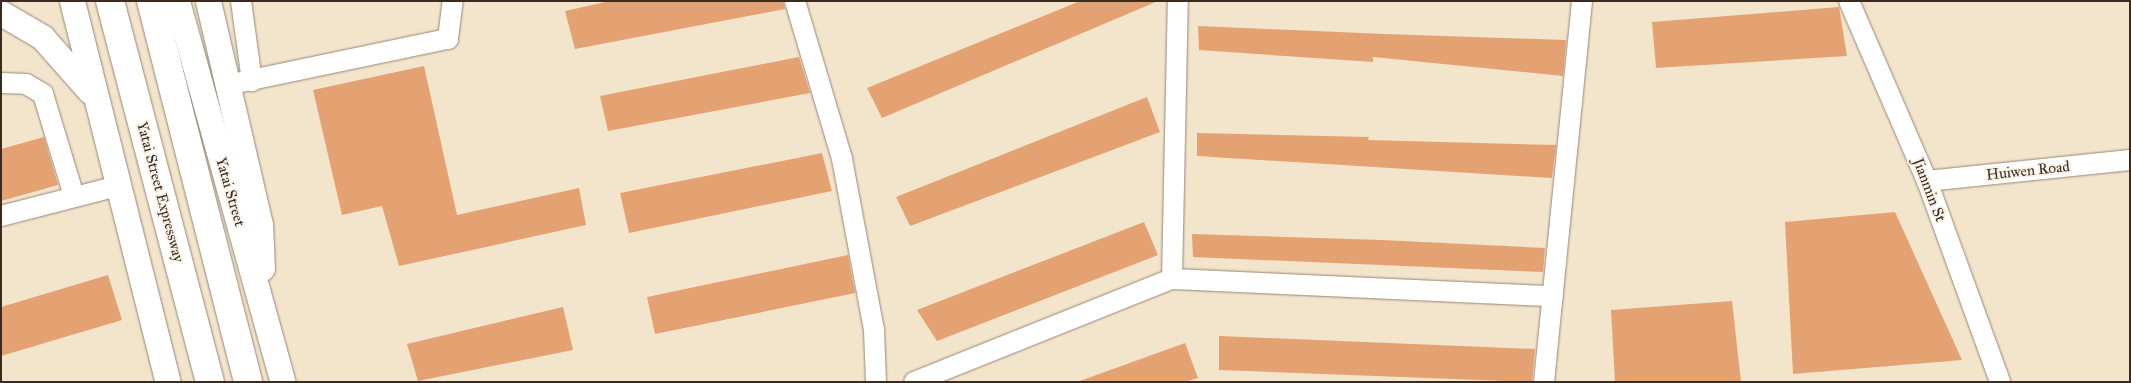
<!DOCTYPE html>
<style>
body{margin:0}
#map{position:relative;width:2131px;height:383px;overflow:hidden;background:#f3e4cc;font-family:"IM FELL Great Primer",serif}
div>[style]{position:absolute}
.building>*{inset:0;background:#e4a273}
.roads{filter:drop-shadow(0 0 1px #978775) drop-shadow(0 0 1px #978775)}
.minor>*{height:20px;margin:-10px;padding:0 10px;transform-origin:10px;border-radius:10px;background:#fff}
.major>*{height:25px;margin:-12.5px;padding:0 12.5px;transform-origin:12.5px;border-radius:12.5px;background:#fff}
.highway>*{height:28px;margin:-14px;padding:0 14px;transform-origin:14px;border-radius:14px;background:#fff}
span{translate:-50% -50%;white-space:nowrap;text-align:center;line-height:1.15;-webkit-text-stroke:4px #f7f3e8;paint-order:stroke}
.street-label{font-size:15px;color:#3b2a1e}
.frame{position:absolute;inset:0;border:2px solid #3b2a1e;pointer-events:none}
</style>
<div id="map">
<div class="building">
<i style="clip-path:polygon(610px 1px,783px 1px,785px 9px,575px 49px,565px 11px)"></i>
<i style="clip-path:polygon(1080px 1px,1158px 1px,882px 118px,867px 88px)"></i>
<i style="clip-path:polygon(1839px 7px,1847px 56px,1656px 68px,1652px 22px)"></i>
<i style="clip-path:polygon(1198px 26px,1384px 34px,1566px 40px,1563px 76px,1373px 57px,1373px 62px,1199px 50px)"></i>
<i style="clip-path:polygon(799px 57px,810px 93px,608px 131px,600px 96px)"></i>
<i style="clip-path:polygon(424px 66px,457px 215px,579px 188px,586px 225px,399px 266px,382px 206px,342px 215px,313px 90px)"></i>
<i style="clip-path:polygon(1147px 97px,1160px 132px,910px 226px,896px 197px)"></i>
<i style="clip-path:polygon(1197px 133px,1369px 137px,1368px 140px,1556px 145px,1552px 178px,1197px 156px)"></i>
<i style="clip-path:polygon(44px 137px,58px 185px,1px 201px,1px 149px)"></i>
<i style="clip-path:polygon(822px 153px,832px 191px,629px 233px,620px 193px)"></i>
<i style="clip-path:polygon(1895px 212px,1962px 360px,1793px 374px,1785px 222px)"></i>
<i style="clip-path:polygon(1144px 222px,1158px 255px,937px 341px,917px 310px)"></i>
<i style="clip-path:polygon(1192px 234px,1382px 240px,1545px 248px,1543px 272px,1193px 257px)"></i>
<i style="clip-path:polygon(848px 255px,855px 293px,655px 334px,647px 297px)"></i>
<i style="clip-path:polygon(108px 275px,122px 320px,1px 356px,1px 307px)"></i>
<i style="clip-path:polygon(1732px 301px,1741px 382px,1615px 382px,1611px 310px)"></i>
<i style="clip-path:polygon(563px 307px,573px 350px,418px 381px,407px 344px)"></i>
<i style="clip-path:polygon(1219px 336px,1535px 349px,1532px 382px,1219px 370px)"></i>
<i style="clip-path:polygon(1185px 343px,1198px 378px,1185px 382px,1077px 382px)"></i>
</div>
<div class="roads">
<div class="minor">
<i style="left:241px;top:1px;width:81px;rotate:82.2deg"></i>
<i style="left:795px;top:1px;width:165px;rotate:73.4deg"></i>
<i style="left:842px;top:159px;width:174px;rotate:79.4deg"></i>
<i style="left:874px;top:330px;width:52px;rotate:87.8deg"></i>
<i style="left:1849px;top:1px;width:196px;rotate:66.6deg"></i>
<i style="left:1927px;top:181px;width:214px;rotate:70deg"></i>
<i style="left:1px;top:83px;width:25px;rotate:2deg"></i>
<i style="left:26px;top:84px;width:20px;rotate:30deg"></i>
<i style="left:43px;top:94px;width:107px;rotate:73.1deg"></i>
<i style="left:227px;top:85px;width:226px;rotate:-11.8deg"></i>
<i style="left:448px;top:39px;width:38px;rotate:-83deg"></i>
<i style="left:1927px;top:181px;width:204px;rotate:-5.9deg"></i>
<i style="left:1px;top:216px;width:121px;rotate:-14.4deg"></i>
<i style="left:1172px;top:279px;width:278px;rotate:-88.8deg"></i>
<i style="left:914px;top:382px;width:278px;rotate:-21.8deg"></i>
<i style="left:1172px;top:279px;width:381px;rotate:2.6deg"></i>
<i style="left:1544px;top:382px;width:383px;rotate:-84.3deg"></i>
</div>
<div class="major">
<i style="left:72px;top:1px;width:393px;rotate:75.9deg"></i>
<i style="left:177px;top:1px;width:395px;rotate:74.5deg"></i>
<i style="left:208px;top:1px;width:229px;rotate:76.9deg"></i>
<i style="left:260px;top:224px;width:44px;rotate:87.4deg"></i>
<i style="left:1px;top:13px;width:48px;rotate:30.3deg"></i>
<i style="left:42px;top:37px;width:72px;rotate:48.4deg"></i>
</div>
<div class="highway">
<i style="left:110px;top:1px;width:394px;rotate:75.3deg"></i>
<i style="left:151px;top:1px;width:393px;rotate:75.7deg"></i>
</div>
</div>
<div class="street-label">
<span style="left:2028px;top:171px;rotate:-6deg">Huiwen Road</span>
<span style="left:1929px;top:190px;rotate:69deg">Jianmin St</span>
<span style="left:160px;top:192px;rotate:75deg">Yatai Street Expressway</span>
<span style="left:230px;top:192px;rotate:74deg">Yatai Street</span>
</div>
<div class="frame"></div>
</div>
